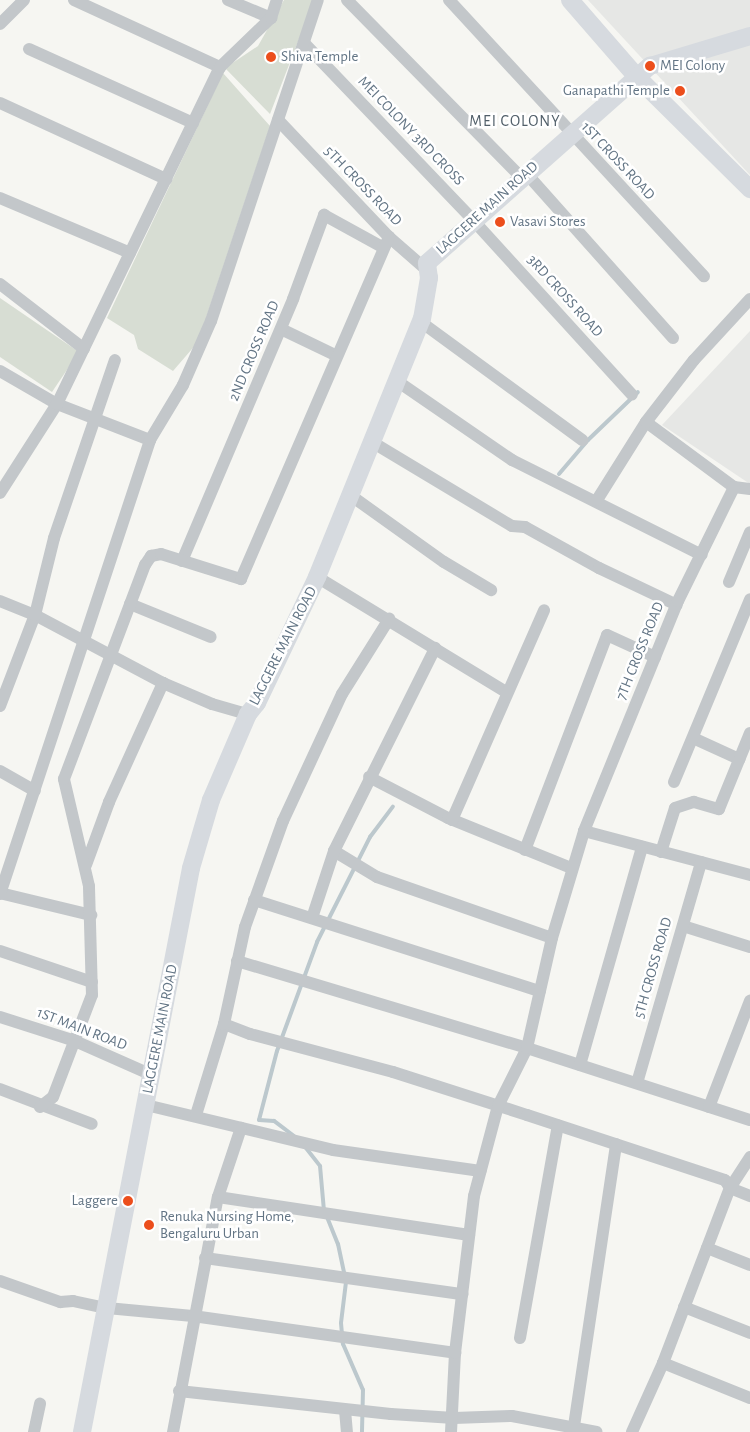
<!DOCTYPE html>
<style>
body{margin:0}
#map{position:relative;width:750px;height:1432px;overflow:hidden;background:#f6f6f2;font-family:"Alegreya Sans",sans-serif}
div>[style]{position:absolute}
.built>*{inset:0;background:#e6e7e5}
.green>*{inset:0;background:#d7ddd3}
.stream>*{height:4px;margin:-2px;padding:0 2px;transform-origin:2px;border-radius:2px;background:#bcc8cd}
.street>*{height:12px;margin:-6px;padding:0 6px;transform-origin:6px;border-radius:6px;background:#c3c7ca}
.secondary>*{height:18px;margin:-9px;padding:0 9px;transform-origin:9px;border-radius:9px;background:#d6dadf}
.dots>*{width:14px;height:14px;translate:-50% -50%;box-sizing:border-box;border:2px solid #fff;border-radius:50%}
span{translate:-50% -50%;white-space:nowrap;text-align:center;line-height:1.15;-webkit-text-stroke:5px #fff;paint-order:stroke}
.poi-label{font-size:15px;color:#637585}
.left{translate:0 -50%;text-align:left}
.right{translate:-100% -50%;text-align:right}
.street-label{font-size:15px;color:#637585}
.neighbourhood-label{font-size:16px;color:#515f69;letter-spacing:1px}
</style>
<div id="map">
<div class="built">
<i style="clip-path:polygon(588px 0,750px 0,750px 175px)"></i>
<i style="clip-path:polygon(750px 331px,750px 484px,662px 425px)"></i>
</div>
<div class="green">
<i style="clip-path:polygon(284px 0,314px 0,270px 114px,225px 68px,258px 46px)"></i>
<i style="clip-path:polygon(223px 73px,270px 126px,198px 342px,173px 371px,138px 349px,134px 335px,107px 318px)"></i>
<i style="clip-path:polygon(0 298px,79px 352px,52px 392px,0 357px)"></i>
</div>
<div class="stream">
<i style="left:559px;top:474px;width:45px;rotate:-49.5deg"></i>
<i style="left:588px;top:440px;width:69px;rotate:-43.8deg"></i>
<i style="left:294px;top:1136px;width:25px;rotate:-143deg"></i>
<i style="left:274px;top:1121px;width:15px;rotate:-176deg"></i>
<i style="left:259px;top:1120px;width:71px;rotate:-75.4deg"></i>
<i style="left:277px;top:1051px;width:116px;rotate:-69.8deg"></i>
<i style="left:317px;top:942px;width:118px;rotate:-63.2deg"></i>
<i style="left:370px;top:837px;width:38px;rotate:-53deg"></i>
<i style="left:306px;top:1148px;width:23px;rotate:52deg"></i>
<i style="left:320px;top:1166px;width:45px;rotate:84.9deg"></i>
<i style="left:327px;top:1217px;width:29px;rotate:68deg"></i>
<i style="left:338px;top:1244px;width:39px;rotate:78deg"></i>
<i style="left:346px;top:1282px;width:41px;rotate:97deg"></i>
<i style="left:341px;top:1323px;width:21px;rotate:85deg"></i>
<i style="left:343px;top:1344px;width:50px;rotate:66.5deg"></i>
<i style="left:363px;top:1390px;width:42px;rotate:91.4deg"></i>
</div>
<div class="street">
<i style="left:74px;top:0;width:161px;rotate:24.7deg"></i>
<i style="left:228px;top:0;width:47px;rotate:22.7deg"></i>
<i style="left:347px;top:0;width:248px;rotate:45.5deg"></i>
<i style="left:449px;top:0;width:376px;rotate:47.3deg"></i>
<i style="left:0;top:24px;width:34px;rotate:-45deg"></i>
<i style="left:304px;top:43px;width:245px;rotate:46.3deg"></i>
<i style="left:473px;top:220px;width:236px;rotate:47.7deg"></i>
<i style="left:29px;top:49px;width:180px;rotate:24.3deg"></i>
<i style="left:0;top:103px;width:183px;rotate:24.6deg"></i>
<i style="left:278px;top:120px;width:161px;rotate:46.5deg"></i>
<i style="left:389px;top:237px;width:52px;rotate:41.1deg"></i>
<i style="left:526px;top:173px;width:221px;rotate:48.3deg"></i>
<i style="left:0;top:198px;width:141px;rotate:22.9deg"></i>
<i style="left:0;top:284px;width:106px;rotate:37.7deg"></i>
<i style="left:421px;top:322px;width:200px;rotate:36.2deg"></i>
<i style="left:281px;top:329px;width:62px;rotate:25.7deg"></i>
<i style="left:0;top:371px;width:66px;rotate:30.1deg"></i>
<i style="left:57px;top:404px;width:100px;rotate:21.2deg"></i>
<i style="left:397px;top:381px;width:140px;rotate:34.5deg"></i>
<i style="left:512px;top:460px;width:212px;rotate:26.6deg"></i>
<i style="left:646px;top:422px;width:109px;rotate:36.5deg"></i>
<i style="left:734px;top:487px;width:16px;rotate:7deg"></i>
<i style="left:372px;top:442px;width:163px;rotate:31deg"></i>
<i style="left:512px;top:526px;width:13px;rotate:4deg"></i>
<i style="left:525px;top:527px;width:85px;rotate:29deg"></i>
<i style="left:599px;top:568px;width:86px;rotate:25.4deg"></i>
<i style="left:0;top:493px;width:106px;rotate:-57.4deg"></i>
<i style="left:57px;top:404px;width:374px;rotate:-64.2deg"></i>
<i style="left:220px;top:67px;width:71px;rotate:-43.9deg"></i>
<i style="left:271px;top:18px;width:19px;rotate:-72deg"></i>
<i style="left:350px;top:495px;width:115px;rotate:35.5deg"></i>
<i style="left:444px;top:562px;width:55px;rotate:30.8deg"></i>
<i style="left:597px;top:500px;width:92px;rotate:-57.9deg"></i>
<i style="left:646px;top:422px;width:78px;rotate:-52.3deg"></i>
<i style="left:694px;top:360px;width:83px;rotate:-47.4deg"></i>
<i style="left:182px;top:561px;width:285px;rotate:-67deg"></i>
<i style="left:293px;top:299px;width:90px;rotate:-69.7deg"></i>
<i style="left:324px;top:215px;width:68px;rotate:28.8deg"></i>
<i style="left:317px;top:577px;width:221px;rotate:31.3deg"></i>
<i style="left:729px;top:582px;width:54px;rotate:-67.2deg"></i>
<i style="left:0;top:601px;width:38px;rotate:22deg"></i>
<i style="left:35px;top:615px;width:145px;rotate:28deg"></i>
<i style="left:163px;top:683px;width:53px;rotate:23.2deg"></i>
<i style="left:212px;top:704px;width:37px;rotate:16deg"></i>
<i style="left:130px;top:604px;width:87px;rotate:22.2deg"></i>
<i style="left:0;top:706px;width:97px;rotate:-69deg"></i>
<i style="left:35px;top:615px;width:79px;rotate:-76.1deg"></i>
<i style="left:54px;top:538px;width:188px;rotate:-71.1deg"></i>
<i style="left:693px;top:738px;width:51px;rotate:24.5deg"></i>
<i style="left:0;top:771px;width:40px;rotate:29.7deg"></i>
<i style="left:369px;top:777px;width:89px;rotate:27.4deg"></i>
<i style="left:448px;top:818px;width:133px;rotate:22.1deg"></i>
<i style="left:674px;top:782px;width:198px;rotate:-67.4deg"></i>
<i style="left:452px;top:820px;width:229px;rotate:-66.3deg"></i>
<i style="left:584px;top:831px;width:172px;rotate:14.8deg"></i>
<i style="left:525px;top:850px;width:230px;rotate:-69.1deg"></i>
<i style="left:607px;top:635px;width:53px;rotate:24.6deg"></i>
<i style="left:334px;top:851px;width:50px;rotate:31.2deg"></i>
<i style="left:377px;top:877px;width:185px;rotate:19.2deg"></i>
<i style="left:661px;top:852px;width:46px;rotate:-72.3deg"></i>
<i style="left:675px;top:808px;width:20px;rotate:-18deg"></i>
<i style="left:694px;top:802px;width:26px;rotate:16deg"></i>
<i style="left:719px;top:809px;width:82px;rotate:-67.8deg"></i>
<i style="left:86px;top:865px;width:67px;rotate:-69.9deg"></i>
<i style="left:109px;top:802px;width:131px;rotate:-65.6deg"></i>
<i style="left:0;top:893px;width:94px;rotate:13.6deg"></i>
<i style="left:0;top:894px;width:478px;rotate:-71.7deg"></i>
<i style="left:150px;top:440px;width:64px;rotate:-59deg"></i>
<i style="left:183px;top:385px;width:70px;rotate:-66.4deg"></i>
<i style="left:211px;top:321px;width:338px;rotate:-71.6deg"></i>
<i style="left:254px;top:900px;width:300px;rotate:17.7deg"></i>
<i style="left:312px;top:918px;width:71px;rotate:-71.8deg"></i>
<i style="left:334px;top:851px;width:227px;rotate:-63.5deg"></i>
<i style="left:683px;top:926px;width:70px;rotate:17.4deg"></i>
<i style="left:0;top:951px;width:97px;rotate:18.6deg"></i>
<i style="left:237px;top:961px;width:303px;rotate:16.7deg"></i>
<i style="left:527px;top:1048px;width:234px;rotate:17.9deg"></i>
<i style="left:0;top:1017px;width:79px;rotate:17.7deg"></i>
<i style="left:75px;top:1041px;width:84px;rotate:23.8deg"></i>
<i style="left:224px;top:1024px;width:28px;rotate:21deg"></i>
<i style="left:250px;top:1034px;width:148px;rotate:14.9deg"></i>
<i style="left:393px;top:1072px;width:141px;rotate:17.8deg"></i>
<i style="left:527px;top:1115px;width:208px;rotate:18.2deg"></i>
<i style="left:725px;top:1180px;width:9px;rotate:58deg"></i>
<i style="left:730px;top:1188px;width:22px;rotate:22deg"></i>
<i style="left:580px;top:1065px;width:227px;rotate:-74.1deg"></i>
<i style="left:637px;top:1083px;width:230px;rotate:-73.8deg"></i>
<i style="left:0;top:1089px;width:98px;rotate:20.8deg"></i>
<i style="left:146px;top:1105px;width:192px;rotate:13.5deg"></i>
<i style="left:333px;top:1150px;width:149px;rotate:8.1deg"></i>
<i style="left:40px;top:1107px;width:16px;rotate:-38deg"></i>
<i style="left:53px;top:1097px;width:109px;rotate:-69.1deg"></i>
<i style="left:92px;top:995px;width:109px;rotate:-91.6deg"></i>
<i style="left:89px;top:886px;width:110px;rotate:-103.2deg"></i>
<i style="left:64px;top:779px;width:229px;rotate:-69.3deg"></i>
<i style="left:145px;top:565px;width:11px;rotate:-56deg"></i>
<i style="left:151px;top:556px;width:10px;rotate:-11deg"></i>
<i style="left:161px;top:554px;width:84px;rotate:17.4deg"></i>
<i style="left:241px;top:579px;width:373px;rotate:-66.6deg"></i>
<i style="left:709px;top:1107px;width:114px;rotate:-68.9deg"></i>
<i style="left:196px;top:1115px;width:95px;rotate:-72.9deg"></i>
<i style="left:224px;top:1024px;width:99px;rotate:-77.8deg"></i>
<i style="left:245px;top:927px;width:113px;rotate:-70.3deg"></i>
<i style="left:283px;top:821px;width:140px;rotate:-65.1deg"></i>
<i style="left:342px;top:694px;width:89px;rotate:-57.9deg"></i>
<i style="left:218px;top:1197px;width:254px;rotate:8.6deg"></i>
<i style="left:707px;top:1248px;width:46px;rotate:21.6deg"></i>
<i style="left:205px;top:1258px;width:260px;rotate:8deg"></i>
<i style="left:0;top:1281px;width:64px;rotate:19.3deg"></i>
<i style="left:60px;top:1302px;width:13px;rotate:-4deg"></i>
<i style="left:73px;top:1301px;width:35px;rotate:12deg"></i>
<i style="left:107px;top:1308px;width:86px;rotate:5.3deg"></i>
<i style="left:193px;top:1316px;width:265px;rotate:8deg"></i>
<i style="left:684px;top:1307px;width:71px;rotate:21.5deg"></i>
<i style="left:520px;top:1338px;width:216px;rotate:-79.9deg"></i>
<i style="left:663px;top:1363px;width:94px;rotate:21.9deg"></i>
<i style="left:179px;top:1391px;width:213px;rotate:6.2deg"></i>
<i style="left:391px;top:1414px;width:63px;rotate:3.6deg"></i>
<i style="left:454px;top:1418px;width:58px;rotate:-2deg"></i>
<i style="left:512px;top:1416px;width:86px;rotate:10.7deg"></i>
<i style="left:345px;top:1410px;width:22px;rotate:85deg"></i>
<i style="left:574px;top:1426px;width:285px;rotate:-81.5deg"></i>
<i style="left:34px;top:1432px;width:29px;rotate:-78deg"></i>
<i style="left:173px;top:1432px;width:239px;rotate:-79.2deg"></i>
<i style="left:218px;top:1197px;width:73px;rotate:-71.6deg"></i>
<i style="left:451px;top:1432px;width:79px;rotate:-87.1deg"></i>
<i style="left:455px;top:1353px;width:158px;rotate:-83.1deg"></i>
<i style="left:474px;top:1196px;width:93px;rotate:-75.1deg"></i>
<i style="left:498px;top:1106px;width:65px;rotate:-63.4deg"></i>
<i style="left:527px;top:1048px;width:113px;rotate:-77.2deg"></i>
<i style="left:552px;top:938px;width:112px;rotate:-73.3deg"></i>
<i style="left:584px;top:831px;width:248px;rotate:-67.8deg"></i>
<i style="left:678px;top:601px;width:127px;rotate:-63.8deg"></i>
<i style="left:632px;top:1432px;width:76px;rotate:-65.8deg"></i>
<i style="left:663px;top:1363px;width:187px;rotate:-69.1deg"></i>
<i style="left:730px;top:1188px;width:37px;rotate:-57deg"></i>
</div>
<div class="secondary">
<i style="left:570px;top:0;width:101px;rotate:49deg"></i>
<i style="left:636px;top:76px;width:161px;rotate:44.7deg"></i>
<i style="left:82px;top:1432px;width:574px;rotate:-79.06deg"></i>
<i style="left:191px;top:868px;width:71px;rotate:-73.6deg"></i>
<i style="left:211px;top:800px;width:94px;rotate:-66.7deg"></i>
<i style="left:248px;top:714px;width:14px;rotate:-51deg"></i>
<i style="left:257px;top:703px;width:140px;rotate:-64.5deg"></i>
<i style="left:317px;top:577px;width:279px;rotate:-67.9deg"></i>
<i style="left:422px;top:319px;width:42px;rotate:-80.3deg"></i>
<i style="left:429px;top:278px;width:15px;rotate:-98deg"></i>
<i style="left:427px;top:263px;width:298px;rotate:-41.5deg"></i>
<i style="left:650px;top:66px;width:104px;rotate:-16.7deg"></i>
</div>
<div class="dots">
<i style="left:271px;top:57px;background:#ec4e1c"></i>
<i style="left:650px;top:66px;background:#ec4e1c"></i>
<i style="left:680px;top:91px;background:#ec4e1c"></i>
<i style="left:500px;top:222px;background:#ec4e1c"></i>
<i style="left:128px;top:1201px;background:#ec4e1c"></i>
<i style="left:149px;top:1225px;background:#ec4e1c"></i>
</div>
<div class="poi-label">
<span class="left" style="left:281px;top:57px">Shiva Temple</span>
<span class="left" style="left:660px;top:66px">MEI Colony</span>
<span class="right" style="left:670px;top:91px">Ganapathi Temple</span>
<span class="left" style="left:510px;top:222px">Vasavi Stores</span>
<span class="right" style="left:118px;top:1201px">Laggere</span>
<span class="left" style="left:160px;top:1225px">Renuka Nursing Home,<br>Bengaluru Urban</span>
</div>
<div class="street-label">
<span style="left:411px;top:131px;rotate:46deg">MEI COLONY 3RD CROSS</span>
<span style="left:618px;top:161px;rotate:47deg">1ST CROSS ROAD</span>
<span style="left:363px;top:186px;rotate:46deg">5TH CROSS ROAD</span>
<span style="left:487px;top:208px;rotate:-42deg">LAGGERE MAIN ROAD</span>
<span style="left:565px;top:296px;rotate:48deg">3RD CROSS ROAD</span>
<span style="left:254px;top:351px;rotate:-67deg">2ND CROSS ROAD</span>
<span style="left:283px;top:646px;rotate:-63deg">LAGGERE MAIN ROAD</span>
<span style="left:640px;top:651px;rotate:-68deg">7TH CROSS ROAD</span>
<span style="left:653px;top:968px;rotate:-74deg">5TH CROSS ROAD</span>
<span style="left:82px;top:1029px;rotate:21deg">1ST MAIN ROAD</span>
<span style="left:160px;top:1029px;rotate:-79deg">LAGGERE MAIN ROAD</span>
</div>
<div class="neighbourhood-label">
<span style="left:515px;top:121px">MEI COLONY</span>
</div>
</div>
